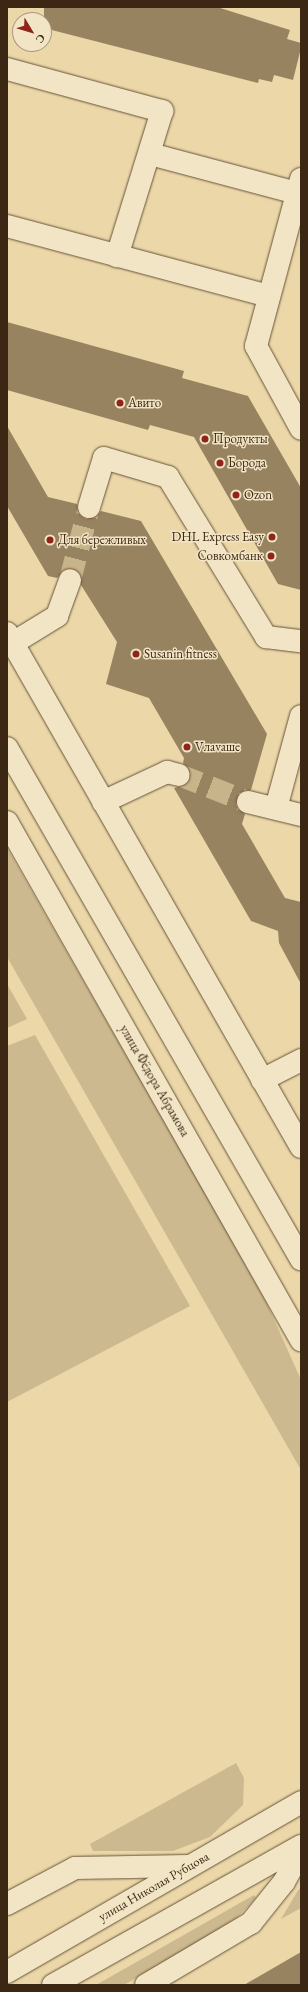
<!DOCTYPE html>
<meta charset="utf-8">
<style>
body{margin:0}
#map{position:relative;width:308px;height:1992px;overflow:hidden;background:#ebd7a8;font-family:"EB Garamond",serif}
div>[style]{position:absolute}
.green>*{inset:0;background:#cdb98f}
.building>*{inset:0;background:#978360}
.minor-tunnel>*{height:22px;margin-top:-11px;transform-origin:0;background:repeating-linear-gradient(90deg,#c8b48a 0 22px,transparent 0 33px)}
.roads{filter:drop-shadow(0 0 1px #675338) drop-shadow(0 0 1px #675338)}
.minor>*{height:22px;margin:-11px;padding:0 11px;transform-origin:11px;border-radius:11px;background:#f2e5c6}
.dots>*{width:11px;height:11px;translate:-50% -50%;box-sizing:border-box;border:2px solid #f2e5c6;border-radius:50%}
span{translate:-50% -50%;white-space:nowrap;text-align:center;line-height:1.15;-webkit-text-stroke:3px #f2e5c6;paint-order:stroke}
.poi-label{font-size:13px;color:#3b2713}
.left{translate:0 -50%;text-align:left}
.right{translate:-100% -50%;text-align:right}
.street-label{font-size:13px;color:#3b2713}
.frame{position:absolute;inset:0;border:8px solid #3b2713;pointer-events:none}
.north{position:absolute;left:12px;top:12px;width:40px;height:40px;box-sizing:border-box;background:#f2e5c6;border:1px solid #a9997e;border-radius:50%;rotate:128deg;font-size:11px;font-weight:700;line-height:16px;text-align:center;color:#3b2713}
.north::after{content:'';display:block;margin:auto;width:14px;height:18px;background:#8f2418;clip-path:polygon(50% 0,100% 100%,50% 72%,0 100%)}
</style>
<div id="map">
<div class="green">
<i style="clip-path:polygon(7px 848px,261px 1290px,301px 1380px,301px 1470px,7px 957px)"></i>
<i style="clip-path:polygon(7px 984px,27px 1019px,7px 1028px)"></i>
<i style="clip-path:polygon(35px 1035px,190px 1306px,7px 1402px,7px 1046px)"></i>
<i style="clip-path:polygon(236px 1763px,244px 1778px,243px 1805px,210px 1837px,173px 1851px,93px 1851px,90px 1844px)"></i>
<i style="clip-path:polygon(301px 1887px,301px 1908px,281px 1919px,297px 1892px)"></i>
<i style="clip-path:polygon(254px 1895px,256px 1898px,234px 1921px,124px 1985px,96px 1985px)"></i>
</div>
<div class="building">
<i style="clip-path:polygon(44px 7px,217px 7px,290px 30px,287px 39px,301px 43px,301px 48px,293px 80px,274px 75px,272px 82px,259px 79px,258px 83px,44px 28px)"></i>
<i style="clip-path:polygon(7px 322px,184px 371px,182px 378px,248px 396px,301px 488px,301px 590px,278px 584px,194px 437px,150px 425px,148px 430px,7px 390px)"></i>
<i style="clip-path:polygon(7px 426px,48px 497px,77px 504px,80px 515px,86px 519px,97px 516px,101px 511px,141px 521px,267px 734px,251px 790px,239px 793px,236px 805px,245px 814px,242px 824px,285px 898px,301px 902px,301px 984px,279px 943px,278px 931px,251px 921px,174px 788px,188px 784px,191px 772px,183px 763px,184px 758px,149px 698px,106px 684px,117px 642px,81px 585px,80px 572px,68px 568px,57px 578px,48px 576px,7px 506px)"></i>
<i style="clip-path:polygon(301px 1952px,301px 1985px,244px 1985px)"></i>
</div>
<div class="minor-tunnel">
<i style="left:70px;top:580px;width:75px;rotate:-75.4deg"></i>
<i style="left:179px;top:775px;width:74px;rotate:21.4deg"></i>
</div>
<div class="roads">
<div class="minor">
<i style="left:7px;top:69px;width:161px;rotate:15.2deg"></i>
<i style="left:162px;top:111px;width:152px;rotate:107.2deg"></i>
<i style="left:150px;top:154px;width:152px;rotate:14.9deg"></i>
<i style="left:301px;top:179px;width:173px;rotate:105.1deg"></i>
<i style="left:256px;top:346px;width:94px;rotate:61.5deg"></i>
<i style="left:7px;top:226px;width:271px;rotate:15deg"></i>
<i style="left:89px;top:507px;width:51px;rotate:-73deg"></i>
<i style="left:104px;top:458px;width:67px;rotate:16.5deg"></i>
<i style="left:168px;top:477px;width:188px;rotate:58.5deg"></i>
<i style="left:266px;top:637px;width:35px;rotate:7deg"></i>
<i style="left:7px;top:633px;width:592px;rotate:60.23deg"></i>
<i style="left:13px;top:643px;width:52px;rotate:-31.5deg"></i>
<i style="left:57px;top:616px;width:38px;rotate:-70deg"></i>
<i style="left:7px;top:748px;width:590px;rotate:60.09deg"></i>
<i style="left:103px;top:802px;width:71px;rotate:-25.1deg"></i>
<i style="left:167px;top:772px;width:12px;rotate:14deg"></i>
<i style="left:248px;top:802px;width:55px;rotate:13.8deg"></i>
<i style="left:276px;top:808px;width:95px;rotate:-74.8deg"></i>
<i style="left:7px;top:822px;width:596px;rotate:60.42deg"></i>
<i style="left:262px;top:1080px;width:44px;rotate:-27.1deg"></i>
<i style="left:7px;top:1904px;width:77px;rotate:-27.9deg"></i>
<i style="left:75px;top:1868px;width:114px;rotate:-1deg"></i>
<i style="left:7px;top:1972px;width:340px;rotate:-30deg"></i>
<i style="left:53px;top:1985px;width:284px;rotate:-29.3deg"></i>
<i style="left:146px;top:1985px;width:122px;rotate:-30.6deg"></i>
<i style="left:251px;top:1923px;width:53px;rotate:-51.2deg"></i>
<i style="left:284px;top:1882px;width:35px;rotate:-61deg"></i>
</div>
</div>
<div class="dots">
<i style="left:120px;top:403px;background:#8f2418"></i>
<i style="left:205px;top:439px;background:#8f2418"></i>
<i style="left:220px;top:463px;background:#8f2418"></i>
<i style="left:236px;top:495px;background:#8f2418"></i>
<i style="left:272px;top:537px;background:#8f2418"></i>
<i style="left:50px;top:540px;background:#8f2418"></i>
<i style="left:271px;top:556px;background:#8f2418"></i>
<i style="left:136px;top:654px;background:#8f2418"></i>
<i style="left:187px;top:747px;background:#8f2418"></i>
</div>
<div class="poi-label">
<span class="left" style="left:128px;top:403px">Авито</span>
<span class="left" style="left:213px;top:439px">Продукты</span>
<span class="left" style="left:228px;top:463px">Борода</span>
<span class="left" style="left:244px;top:495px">Ozon</span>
<span class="right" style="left:264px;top:537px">DHL Express Easy</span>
<span class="left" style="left:58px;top:540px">Для бережливых</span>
<span class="right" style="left:263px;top:556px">Совкомбанк</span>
<span class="left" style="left:144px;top:654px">Susanin fitness</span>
<span class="left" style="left:195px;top:747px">Vлаvаше</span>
</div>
<div class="street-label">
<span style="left:154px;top:1081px;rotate:60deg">улица Фёдора Абрамова</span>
<span style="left:154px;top:1887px;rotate:-30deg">улица Николая Рубцова</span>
</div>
<div class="frame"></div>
<div class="north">С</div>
</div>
